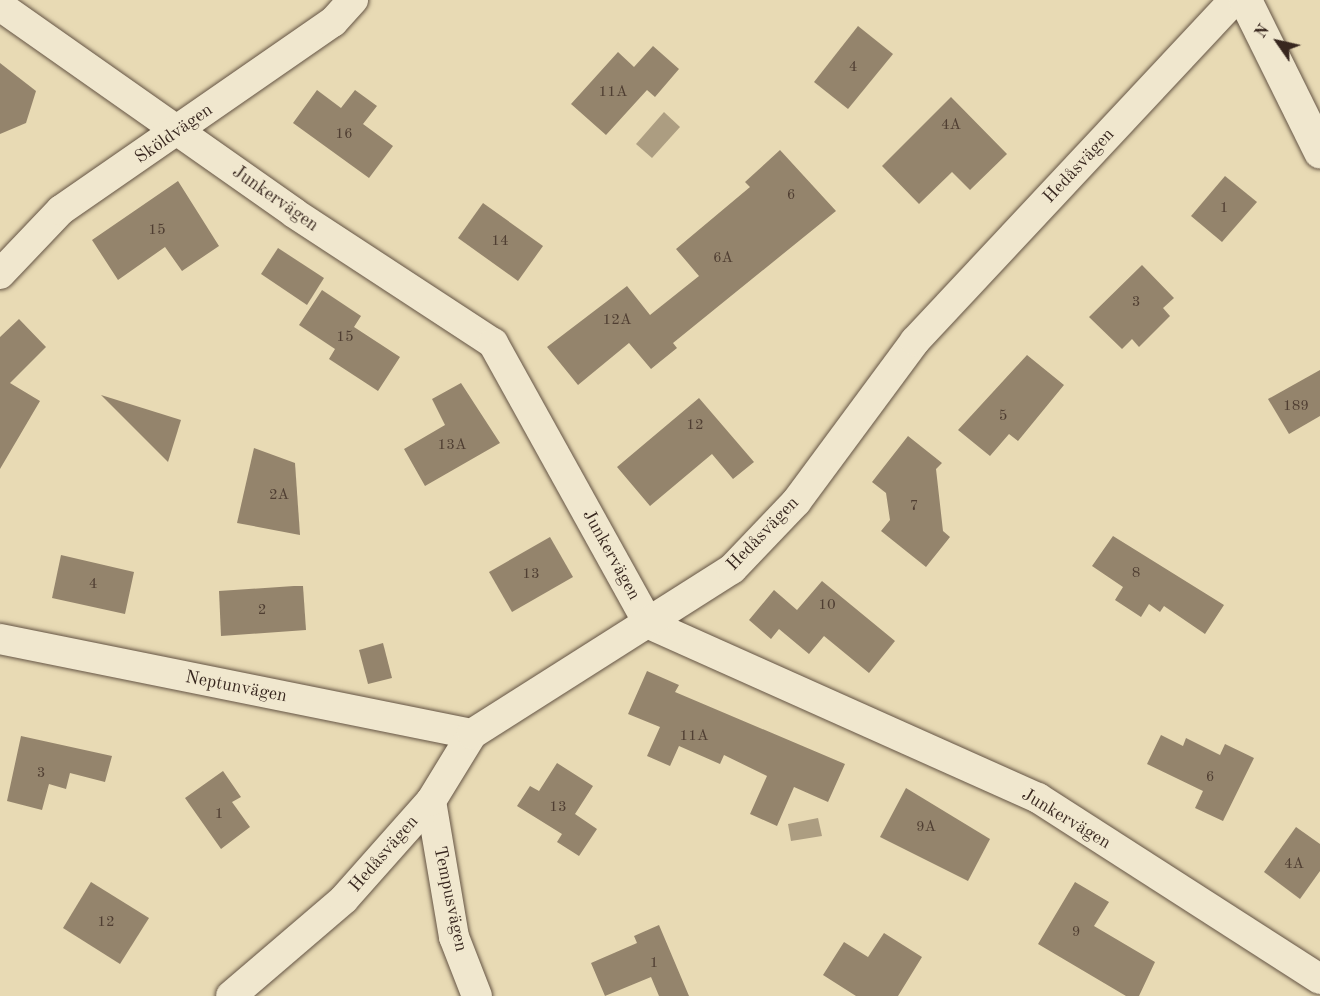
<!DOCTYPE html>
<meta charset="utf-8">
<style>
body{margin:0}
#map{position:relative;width:1320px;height:996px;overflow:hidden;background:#e8dab4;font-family:"Old Standard TT",serif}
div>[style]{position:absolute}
.water>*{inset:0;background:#ac9d81}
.building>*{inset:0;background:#94846c}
.roads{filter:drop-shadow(0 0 2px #645444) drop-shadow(0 0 2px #645444)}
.minor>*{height:30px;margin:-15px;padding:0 15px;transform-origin:15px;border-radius:15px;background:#f0e7ce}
.secondary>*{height:33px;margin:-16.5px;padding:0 16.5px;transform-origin:16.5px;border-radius:16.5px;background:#f0e7ce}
span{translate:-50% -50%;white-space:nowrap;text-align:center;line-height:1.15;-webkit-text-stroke:5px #f0e7ce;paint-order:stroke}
.number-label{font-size:15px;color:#4f3e32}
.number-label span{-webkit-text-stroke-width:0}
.street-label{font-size:18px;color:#38271f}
.north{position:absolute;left:1248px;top:12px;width:60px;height:60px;-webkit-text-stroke:4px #f0e7ce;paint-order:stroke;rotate:304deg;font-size:16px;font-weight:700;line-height:24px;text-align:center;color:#38271f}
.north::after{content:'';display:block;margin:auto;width:21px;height:27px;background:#38271f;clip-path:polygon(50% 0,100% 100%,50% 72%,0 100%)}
</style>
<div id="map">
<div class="water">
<i style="clip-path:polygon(664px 112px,680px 127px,652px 158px,636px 144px)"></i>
<i style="clip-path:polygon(818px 818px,822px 836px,791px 841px,788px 824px)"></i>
</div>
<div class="building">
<i style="clip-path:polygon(858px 26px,893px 54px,848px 109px,814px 82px)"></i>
<i style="clip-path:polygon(653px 46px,679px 69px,655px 97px,647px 90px,606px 135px,571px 104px,618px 52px,634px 67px)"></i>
<i style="clip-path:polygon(0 63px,36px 91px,26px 123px,0 134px)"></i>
<i style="clip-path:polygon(317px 90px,341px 108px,355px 90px,377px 106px,363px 124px,393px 146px,369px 178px,293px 123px)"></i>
<i style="clip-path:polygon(951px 97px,1007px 154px,970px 190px,952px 172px,919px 204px,882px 166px)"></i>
<i style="clip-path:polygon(780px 150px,836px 211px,673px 343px,677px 348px,651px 369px,629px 343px,578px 385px,547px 347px,627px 286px,650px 315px,699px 276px,676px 249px,750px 187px,745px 182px)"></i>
<i style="clip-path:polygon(1225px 176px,1257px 202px,1222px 242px,1191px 216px)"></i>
<i style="clip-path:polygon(178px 181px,219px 246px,182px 271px,165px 247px,118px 280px,92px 240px)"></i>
<i style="clip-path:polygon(483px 203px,543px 246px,518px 281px,458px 238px)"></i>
<i style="clip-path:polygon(278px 248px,324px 278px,307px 305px,261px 274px)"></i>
<i style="clip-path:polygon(1142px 265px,1174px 298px,1163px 308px,1170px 316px,1139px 347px,1132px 339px,1122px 349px,1089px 317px)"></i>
<i style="clip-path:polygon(322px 290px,361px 316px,354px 327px,400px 357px,378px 391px,329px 359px,335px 349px,299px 325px)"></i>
<i style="clip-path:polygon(19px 319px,46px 347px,10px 383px,40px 401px,0 469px,0 337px)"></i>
<i style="clip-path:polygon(1027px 355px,1064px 385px,1018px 441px,1009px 434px,990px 456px,958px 430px)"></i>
<i style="clip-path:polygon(1320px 370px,1320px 416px,1289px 434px,1268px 399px)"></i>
<i style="clip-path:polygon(461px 383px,500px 443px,425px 486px,404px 449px,445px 425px,432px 399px)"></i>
<i style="clip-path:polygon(101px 395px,181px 420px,168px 462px)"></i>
<i style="clip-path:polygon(699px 398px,754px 462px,733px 479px,712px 454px,650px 506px,617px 467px)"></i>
<i style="clip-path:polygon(908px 436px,942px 463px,936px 469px,943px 531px,950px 537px,926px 567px,881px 531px,890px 520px,886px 493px,872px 482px)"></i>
<i style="clip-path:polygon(254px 448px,295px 463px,300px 535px,237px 523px)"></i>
<i style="clip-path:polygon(1113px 536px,1224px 605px,1205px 634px,1164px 606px,1160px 612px,1149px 604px,1141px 617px,1115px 600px,1123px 587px,1092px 566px)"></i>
<i style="clip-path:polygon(550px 537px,573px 577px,512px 612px,489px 572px)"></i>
<i style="clip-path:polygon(61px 555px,134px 572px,125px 614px,52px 598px)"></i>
<i style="clip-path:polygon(822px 581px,895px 641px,869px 673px,824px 636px,809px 654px,779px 629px,771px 639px,749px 620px,774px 590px,797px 610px)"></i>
<i style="clip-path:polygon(294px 586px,303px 586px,306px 630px,221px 636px,219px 591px)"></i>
<i style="clip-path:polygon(383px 643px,392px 678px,368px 684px,359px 650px)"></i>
<i style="clip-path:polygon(647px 671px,679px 685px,675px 692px,845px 764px,828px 802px,794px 787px,777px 826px,750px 814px,767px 776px,724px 755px,720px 764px,679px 746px,670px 766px,647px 756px,660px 727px,628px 714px)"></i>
<i style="clip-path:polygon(1161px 735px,1183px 746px,1186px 738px,1220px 755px,1225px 744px,1254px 758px,1223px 821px,1195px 808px,1203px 791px,1147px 764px)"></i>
<i style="clip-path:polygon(21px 736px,112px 756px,105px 782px,70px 773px,66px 789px,49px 784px,42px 810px,7px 801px)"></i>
<i style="clip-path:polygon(557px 763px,593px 786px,575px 814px,597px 829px,579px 856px,557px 842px,562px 834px,517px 806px,530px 786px,539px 791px)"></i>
<i style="clip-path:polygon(223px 771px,241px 797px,232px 802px,250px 827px,221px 849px,185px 798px)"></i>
<i style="clip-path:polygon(906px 788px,990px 839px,968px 881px,880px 837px)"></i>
<i style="clip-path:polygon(1296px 827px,1320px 844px,1320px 871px,1300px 899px,1264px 872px)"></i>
<i style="clip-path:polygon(91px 882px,149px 918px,120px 964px,63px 928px)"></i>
<i style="clip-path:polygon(1075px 882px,1109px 902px,1094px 926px,1155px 962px,1139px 996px,1126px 996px,1038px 944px)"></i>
<i style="clip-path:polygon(659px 925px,689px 996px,659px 996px,651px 977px,605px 996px,591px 963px,637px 943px,634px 936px)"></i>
<i style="clip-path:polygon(884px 933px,922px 957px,898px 996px,856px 996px,823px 975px,844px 942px,868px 957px)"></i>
</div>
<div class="roads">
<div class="minor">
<i style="left:0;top:6px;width:360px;rotate:35.1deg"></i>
<i style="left:294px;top:213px;width:238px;rotate:33.2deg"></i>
<i style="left:493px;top:343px;width:321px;rotate:61deg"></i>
<i style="left:649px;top:624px;width:426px;rotate:24.1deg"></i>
<i style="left:1038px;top:798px;width:335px;rotate:32.7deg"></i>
<i style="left:0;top:274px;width:88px;rotate:-46.4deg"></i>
<i style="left:61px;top:210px;width:331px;rotate:-34.7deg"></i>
<i style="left:333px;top:22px;width:30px;rotate:-48deg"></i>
<i style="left:0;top:639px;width:481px;rotate:11.4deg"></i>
<i style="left:431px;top:801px;width:138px;rotate:80.4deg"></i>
<i style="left:454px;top:937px;width:63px;rotate:68.7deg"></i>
<i style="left:231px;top:996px;width:149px;rotate:-40.6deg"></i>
<i style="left:344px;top:899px;width:131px;rotate:-48.4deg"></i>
<i style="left:431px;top:801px;width:79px;rotate:-58.5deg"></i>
<i style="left:472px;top:734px;width:308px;rotate:-32.4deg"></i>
<i style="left:732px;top:569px;width:93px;rotate:-46.3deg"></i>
<i style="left:796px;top:502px;width:200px;rotate:-53.5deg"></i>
<i style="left:915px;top:341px;width:467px;rotate:-46.9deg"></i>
</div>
<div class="secondary">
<i style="left:1245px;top:0;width:169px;rotate:63.7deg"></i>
</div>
</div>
<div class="number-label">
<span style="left:853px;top:68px">4</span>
<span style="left:613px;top:93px">11A</span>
<span style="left:951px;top:126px">4A</span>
<span style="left:344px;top:135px">16</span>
<span style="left:791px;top:196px">6</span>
<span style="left:1224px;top:209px">1</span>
<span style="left:157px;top:231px">15</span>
<span style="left:500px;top:242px">14</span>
<span style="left:723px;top:259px">6A</span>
<span style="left:1136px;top:303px">3</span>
<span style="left:617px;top:321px">12A</span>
<span style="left:345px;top:338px">15</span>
<span style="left:1296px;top:407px">189</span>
<span style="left:1003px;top:417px">5</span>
<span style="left:695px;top:426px">12</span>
<span style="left:452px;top:446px">13A</span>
<span style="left:279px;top:496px">2A</span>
<span style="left:914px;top:507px">7</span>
<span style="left:1136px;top:574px">8</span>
<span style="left:531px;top:575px">13</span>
<span style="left:93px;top:585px">4</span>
<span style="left:827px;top:606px">10</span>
<span style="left:262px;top:611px">2</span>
<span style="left:694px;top:737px">11A</span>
<span style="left:41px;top:774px">3</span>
<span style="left:1210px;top:778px">6</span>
<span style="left:558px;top:808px">13</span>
<span style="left:219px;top:815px">1</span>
<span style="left:926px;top:828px">9A</span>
<span style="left:1294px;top:865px">4A</span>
<span style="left:106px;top:923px">12</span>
<span style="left:1076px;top:933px">9</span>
<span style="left:654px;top:964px">1</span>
</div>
<div class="street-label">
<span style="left:174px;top:134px;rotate:-35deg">Sköldvägen</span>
<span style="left:1079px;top:166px;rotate:-47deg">Hedåsvägen</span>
<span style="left:275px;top:199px;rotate:35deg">Junkervägen</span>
<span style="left:763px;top:534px;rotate:-46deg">Hedåsvägen</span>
<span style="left:611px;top:555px;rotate:61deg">Junkervägen</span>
<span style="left:236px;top:687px;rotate:11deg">Neptunvägen</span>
<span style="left:1066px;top:819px;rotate:31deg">Junkervägen</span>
<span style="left:384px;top:854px;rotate:-49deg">Hedåsvägen</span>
<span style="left:450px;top:899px;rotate:78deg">Tempusvägen</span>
</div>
<div class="north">N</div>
</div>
